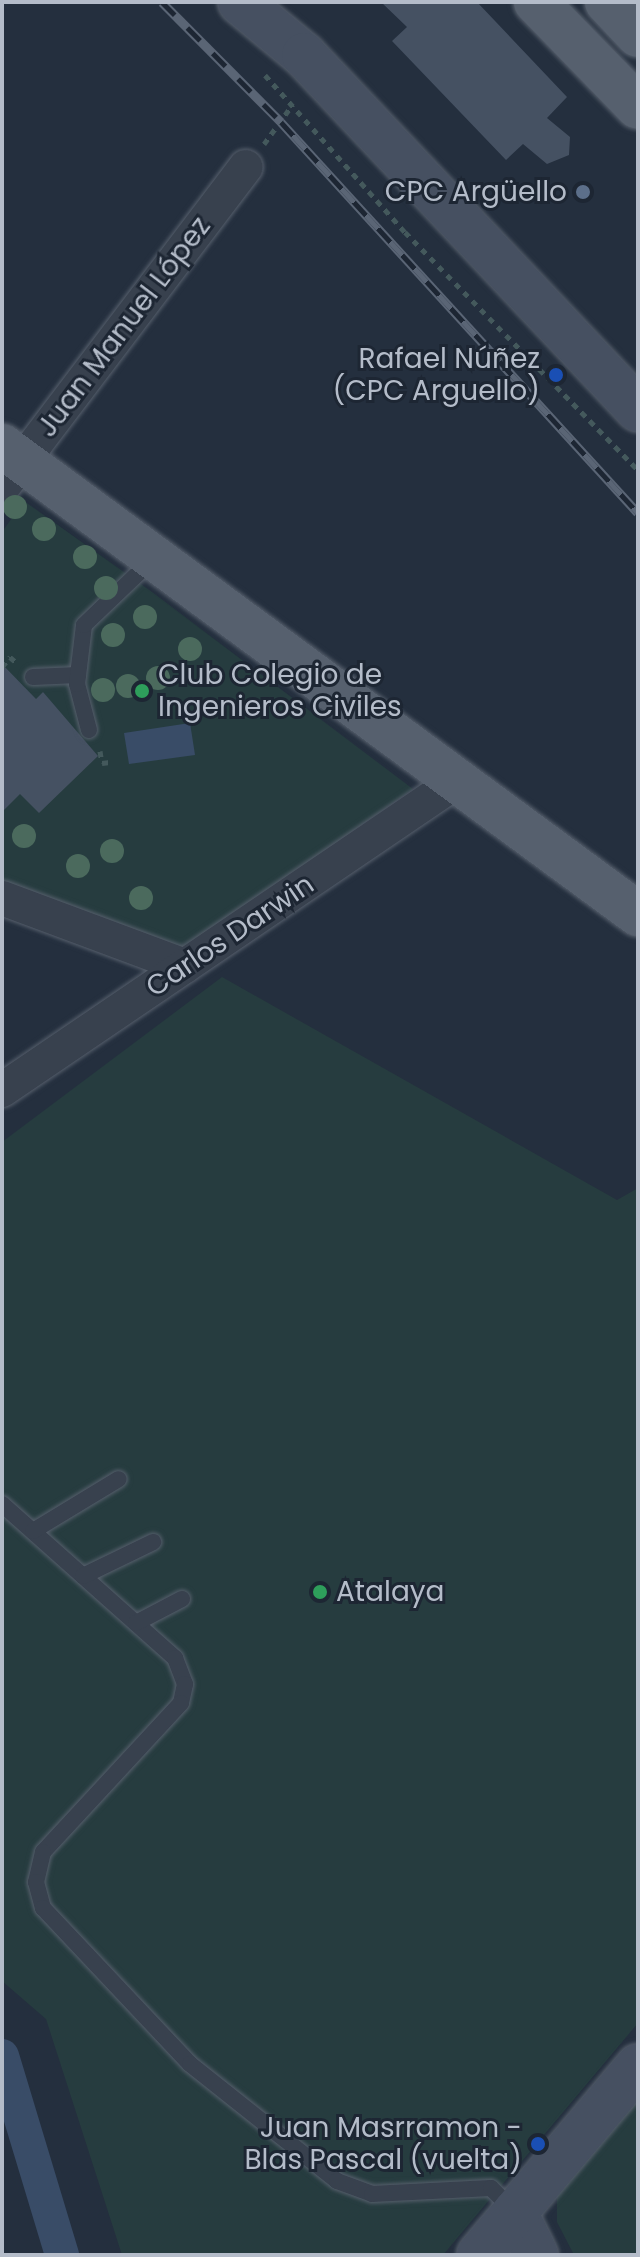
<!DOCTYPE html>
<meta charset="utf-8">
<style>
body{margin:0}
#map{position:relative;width:640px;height:2257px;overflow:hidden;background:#242f3e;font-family:Poppins,sans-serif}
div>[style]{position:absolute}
.green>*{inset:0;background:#263c3f}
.water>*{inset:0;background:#394c67}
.canal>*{height:34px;margin:-17px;padding:0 17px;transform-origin:17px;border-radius:17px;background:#394c67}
.building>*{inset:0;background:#455162}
.path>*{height:5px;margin-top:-2.5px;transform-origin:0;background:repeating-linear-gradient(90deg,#44595c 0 6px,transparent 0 12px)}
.roads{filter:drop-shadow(0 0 2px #565f6c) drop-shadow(0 0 2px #565f6c)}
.lane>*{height:16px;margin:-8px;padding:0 8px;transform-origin:8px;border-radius:8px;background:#38414e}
.street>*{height:34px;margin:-17px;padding:0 17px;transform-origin:17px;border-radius:17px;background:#38414e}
.secondary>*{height:44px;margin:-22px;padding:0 22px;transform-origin:22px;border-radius:22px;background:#465061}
.primary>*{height:44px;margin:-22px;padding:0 22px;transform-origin:22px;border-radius:22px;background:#56606e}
.rail>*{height:9px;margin-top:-4.5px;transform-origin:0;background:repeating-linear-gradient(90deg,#1d2633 0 18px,#5a6575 0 36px);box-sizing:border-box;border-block:2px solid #5a6575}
.trees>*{width:24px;height:24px;margin:-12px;border-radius:50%;background:#4b6a5d}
.dots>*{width:22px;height:22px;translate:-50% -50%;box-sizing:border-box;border:4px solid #1d2633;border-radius:50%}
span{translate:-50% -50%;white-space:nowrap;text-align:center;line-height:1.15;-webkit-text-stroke:6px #1d2633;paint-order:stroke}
.poi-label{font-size:28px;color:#b4bcc9}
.right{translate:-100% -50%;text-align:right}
.left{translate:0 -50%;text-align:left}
.street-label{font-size:28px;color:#b4bcc9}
.frame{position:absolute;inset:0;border:4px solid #b4bcc9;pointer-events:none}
</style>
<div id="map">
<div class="green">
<i style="clip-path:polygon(24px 501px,152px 592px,413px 789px,184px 949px,2px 881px,2px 532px)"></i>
<i style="clip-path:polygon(222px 977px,617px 1200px,638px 1188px,638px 2023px,443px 2255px,122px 2255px,46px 2019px,2px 1981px,2px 1142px)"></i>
<i style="clip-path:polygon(638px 2091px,638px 2255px,574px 2255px,557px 2222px,557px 2194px)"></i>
</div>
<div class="water">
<i style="clip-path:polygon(190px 723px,195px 755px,129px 764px,124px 733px)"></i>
</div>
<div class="canal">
<i style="left:2px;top:2056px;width:208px;rotate:73.2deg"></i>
</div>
<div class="building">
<i style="clip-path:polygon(381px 2px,477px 2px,567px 97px,547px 118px,570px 137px,569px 155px,547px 164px,523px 144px,506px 160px,392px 41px,407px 27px)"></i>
<i style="clip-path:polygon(2px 664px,36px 699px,43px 692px,98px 756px,39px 813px,20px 794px,2px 812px)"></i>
</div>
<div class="path">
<i style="left:265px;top:75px;width:210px;rotate:48.3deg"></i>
<i style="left:405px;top:232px;width:333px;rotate:45.6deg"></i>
<i style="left:264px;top:144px;width:49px;rotate:-54.1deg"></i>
<i style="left:2px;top:667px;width:13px;rotate:-51deg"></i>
<i style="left:10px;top:657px;width:9px;rotate:41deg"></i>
<i style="left:100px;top:751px;width:12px;rotate:81deg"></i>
<i style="left:102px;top:763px;width:8px;rotate:-7deg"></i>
</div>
<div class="roads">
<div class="lane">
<i style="left:33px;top:677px;width:45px;rotate:-2.5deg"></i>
<i style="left:89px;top:730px;width:48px;rotate:-104.6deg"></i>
<i style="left:77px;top:684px;width:59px;rotate:-83.2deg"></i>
<i style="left:84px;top:625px;width:95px;rotate:-43.7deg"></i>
<i style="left:2px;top:1504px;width:232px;rotate:41.7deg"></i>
<i style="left:175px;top:1658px;width:28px;rotate:69deg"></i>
<i style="left:185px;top:1684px;width:19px;rotate:102deg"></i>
<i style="left:181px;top:1703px;width:203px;rotate:132.8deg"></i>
<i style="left:43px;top:1852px;width:31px;rotate:103deg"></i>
<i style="left:36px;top:1882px;width:27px;rotate:75deg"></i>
<i style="left:43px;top:1908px;width:214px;rotate:46.7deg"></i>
<i style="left:190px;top:2064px;width:188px;rotate:38.5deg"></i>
<i style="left:337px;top:2181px;width:37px;rotate:20deg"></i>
<i style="left:372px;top:2194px;width:119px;rotate:-2.9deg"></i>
<i style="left:491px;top:2188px;width:33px;rotate:45deg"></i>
<i style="left:33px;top:1531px;width:100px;rotate:-31.2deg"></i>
<i style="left:83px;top:1576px;width:78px;rotate:-25.9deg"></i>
<i style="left:136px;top:1623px;width:52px;rotate:-27.6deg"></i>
</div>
<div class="street">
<i style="left:2px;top:488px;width:403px;rotate:-52.8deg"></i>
<i style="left:2px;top:898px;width:195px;rotate:20.4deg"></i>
<i style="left:2px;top:1090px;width:550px;rotate:-34.18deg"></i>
</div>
<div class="secondary">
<i style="left:240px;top:2px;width:83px;rotate:39.6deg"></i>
<i style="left:304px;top:55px;width:487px;rotate:46.7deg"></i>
<i style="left:515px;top:2212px;width:48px;rotate:64deg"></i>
<i style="left:479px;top:2255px;width:247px;rotate:-49.9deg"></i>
</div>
<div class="primary">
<i style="left:536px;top:2px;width:146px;rotate:45.8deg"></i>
<i style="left:607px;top:2px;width:45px;rotate:46.8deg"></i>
<i style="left:2px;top:446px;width:790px;rotate:36.35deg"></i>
</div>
</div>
<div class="rail">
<i style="left:162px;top:2px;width:169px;rotate:45.2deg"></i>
<i style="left:281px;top:122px;width:529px;rotate:47.6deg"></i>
</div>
<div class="trees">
<i style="left:15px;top:507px"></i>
<i style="left:44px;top:529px"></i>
<i style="left:85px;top:557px"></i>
<i style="left:106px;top:588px"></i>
<i style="left:145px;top:617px"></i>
<i style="left:113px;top:635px"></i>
<i style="left:190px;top:649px"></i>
<i style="left:158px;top:678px"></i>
<i style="left:128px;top:686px"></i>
<i style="left:103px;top:690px"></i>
<i style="left:24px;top:836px"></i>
<i style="left:112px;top:851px"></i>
<i style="left:78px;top:866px"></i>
<i style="left:141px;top:898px"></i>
</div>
<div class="dots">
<i style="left:583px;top:192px;background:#5c6f8a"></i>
<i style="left:556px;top:375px;background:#1a4fb4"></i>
<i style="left:142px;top:691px;background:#2e9e5b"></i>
<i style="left:320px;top:1592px;background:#2e9e5b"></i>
<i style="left:538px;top:2144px;background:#1a4fb4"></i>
</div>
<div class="poi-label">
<span class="right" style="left:567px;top:192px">CPC Argüello</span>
<span class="right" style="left:540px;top:375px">Rafael Núñez<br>(CPC Arguello)</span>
<span class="left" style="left:158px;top:691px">Club Colegio de<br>Ingenieros Civiles</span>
<span class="left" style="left:336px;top:1592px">Atalaya</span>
<span class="right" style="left:522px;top:2144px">Juan Masrramon -<br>Blas Pascal (vuelta)</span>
</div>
<div class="street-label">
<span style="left:124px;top:327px;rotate:-53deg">Juan Manuel López</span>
<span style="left:230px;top:936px;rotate:-34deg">Carlos Darwin</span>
</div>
<div class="frame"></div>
</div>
